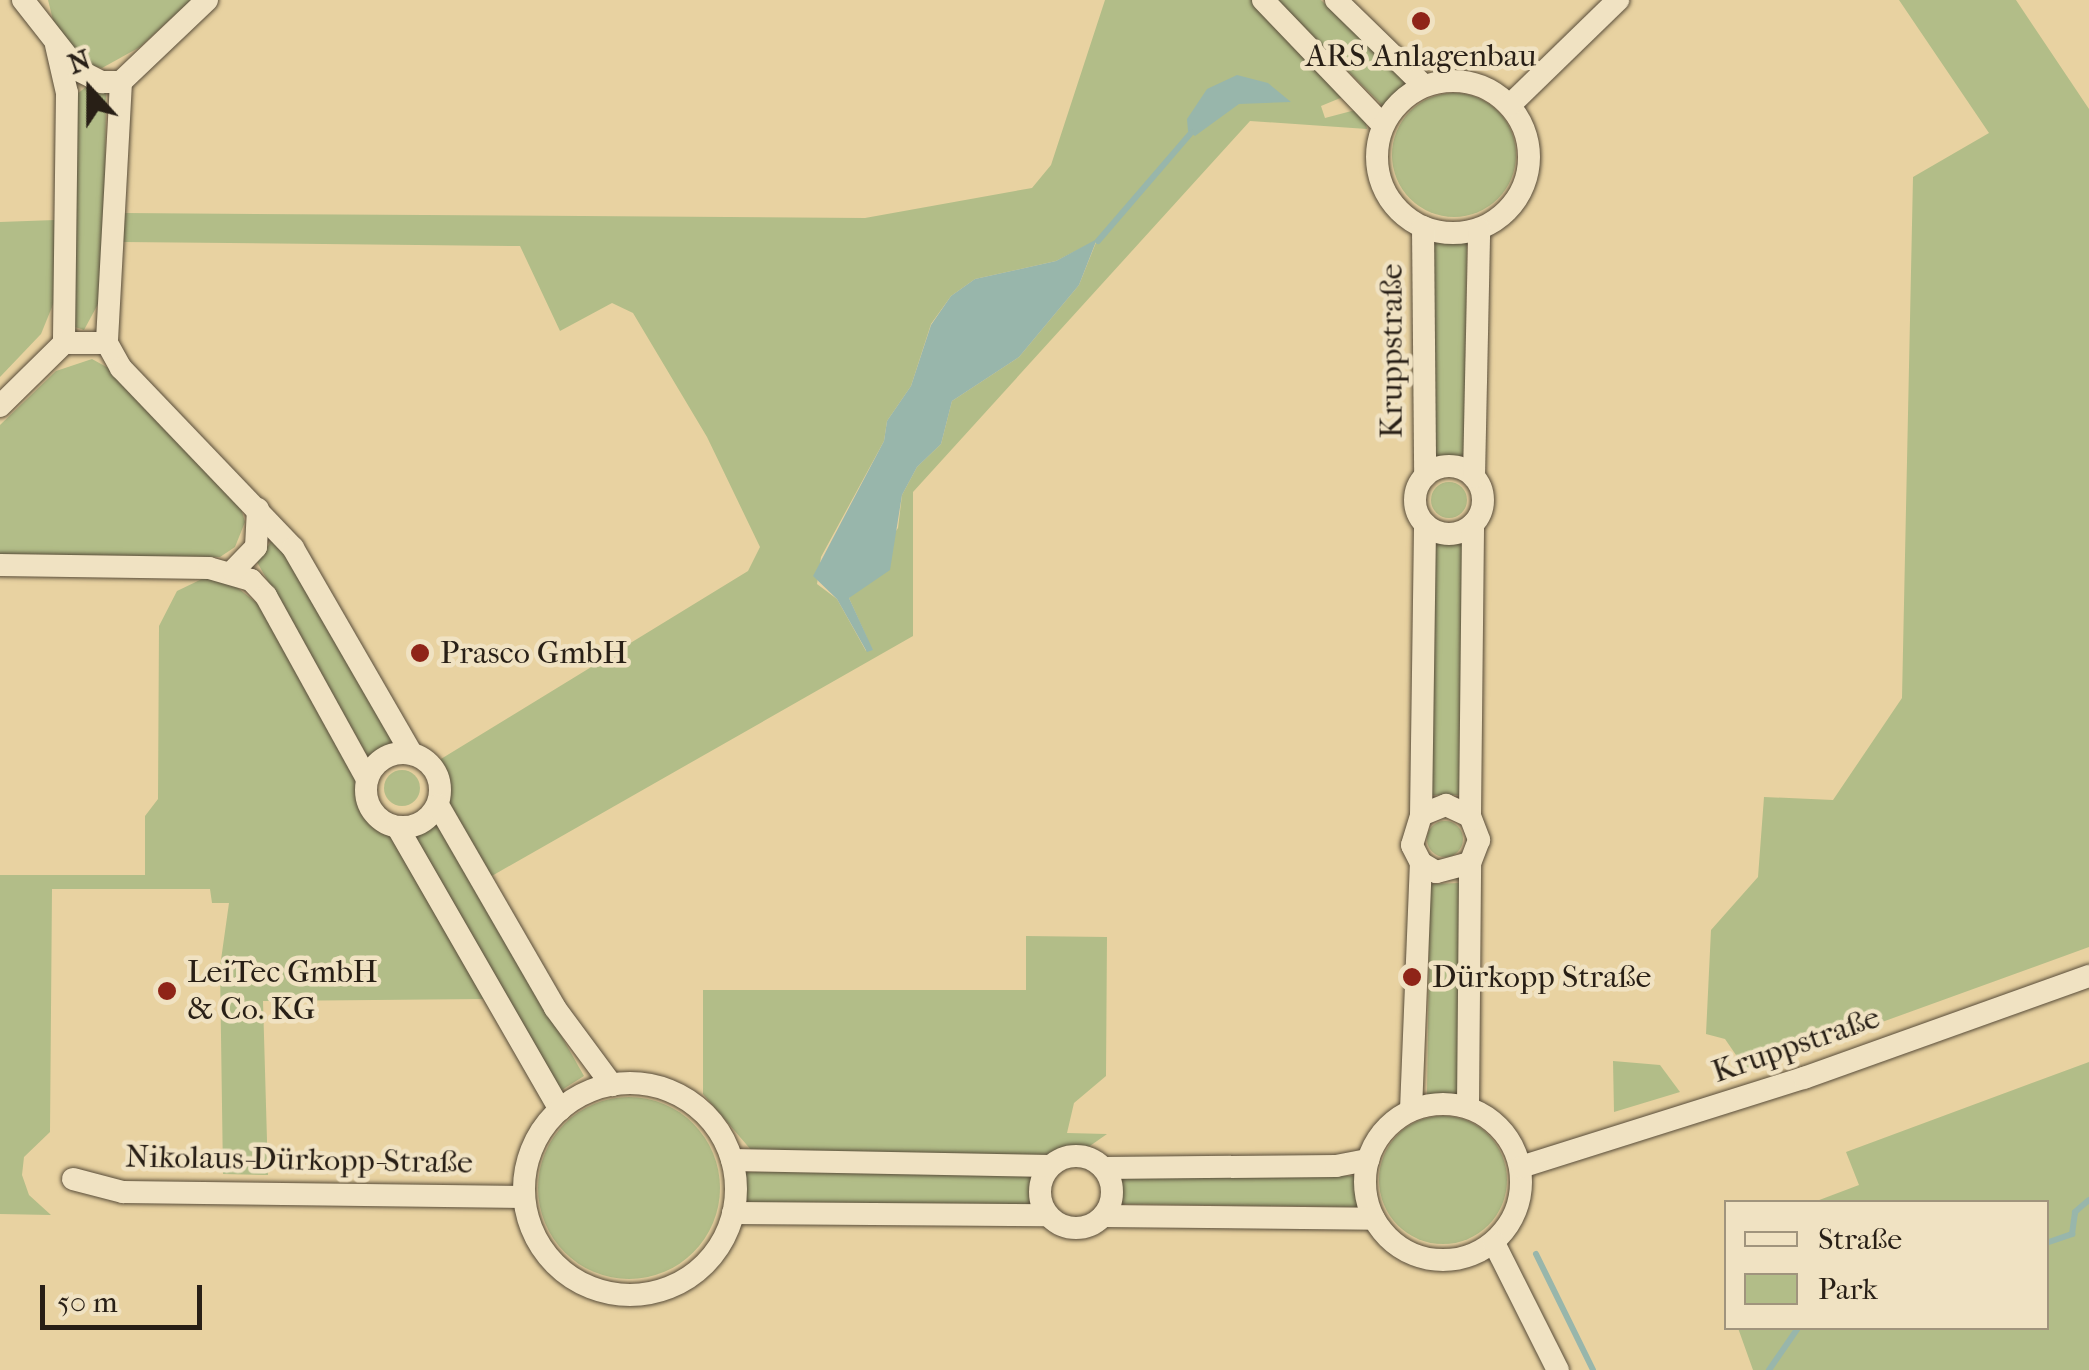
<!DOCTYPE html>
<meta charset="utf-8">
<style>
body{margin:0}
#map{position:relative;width:2089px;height:1370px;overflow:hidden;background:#e8d2a1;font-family:"IM FELL French Canon",serif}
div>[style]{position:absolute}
.green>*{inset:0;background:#b2bd88}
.round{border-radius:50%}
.water>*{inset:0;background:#98b6ab}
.stream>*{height:6px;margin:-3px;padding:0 3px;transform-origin:3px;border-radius:3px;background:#98b6ab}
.roads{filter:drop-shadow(0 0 2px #584c39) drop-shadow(0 0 2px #584c39)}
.minor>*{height:22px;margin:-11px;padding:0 11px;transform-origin:11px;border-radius:11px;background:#f0e2c2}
.minor>.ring{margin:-11px;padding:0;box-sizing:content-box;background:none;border:22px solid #f0e2c2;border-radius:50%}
.dots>*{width:28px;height:28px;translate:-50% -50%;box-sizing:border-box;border:5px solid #f0e2c2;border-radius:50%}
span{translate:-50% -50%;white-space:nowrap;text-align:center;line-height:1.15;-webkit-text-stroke:9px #f0e2c2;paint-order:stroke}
.poi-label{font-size:32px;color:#281f16}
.left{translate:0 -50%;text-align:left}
.street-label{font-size:32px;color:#281f16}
.legend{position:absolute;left:1724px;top:1200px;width:325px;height:130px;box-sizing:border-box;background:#f0e2c2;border:2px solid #a0947d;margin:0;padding:12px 18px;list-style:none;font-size:30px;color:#281f16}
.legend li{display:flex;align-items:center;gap:20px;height:50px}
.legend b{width:50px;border:2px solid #a0947d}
.north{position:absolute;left:40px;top:40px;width:100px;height:100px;-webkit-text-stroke:8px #f0e2c2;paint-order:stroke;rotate:339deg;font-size:28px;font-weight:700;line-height:40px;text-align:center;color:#281f16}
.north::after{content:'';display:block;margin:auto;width:35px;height:45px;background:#281f16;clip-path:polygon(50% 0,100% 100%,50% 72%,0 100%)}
.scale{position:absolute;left:40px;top:1285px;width:162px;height:45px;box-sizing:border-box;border:5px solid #281f16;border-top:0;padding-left:12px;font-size:30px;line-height:35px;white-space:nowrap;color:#281f16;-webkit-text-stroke:8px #f0e2c2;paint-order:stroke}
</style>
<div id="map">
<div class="green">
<i style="clip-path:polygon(48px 0,191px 0,140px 47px,102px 68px,88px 65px,54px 24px)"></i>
<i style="clip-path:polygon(evenodd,1105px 0,1255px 0,1350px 94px,1321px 106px,1325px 118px,1363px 108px,1367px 129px,1250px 121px,913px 492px,913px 636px,490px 877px,444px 801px,436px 762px,748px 571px,760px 547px,707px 437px,633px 313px,612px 303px,560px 331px,520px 246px,123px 242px,124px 213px,865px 218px,1032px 188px,1051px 165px,1105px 0,1097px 240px,1079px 285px,1019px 357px,952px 401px,941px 444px,917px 467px,902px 495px,898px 528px,849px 598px,867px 638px,866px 651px,837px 599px,817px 584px,821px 557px,884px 441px,887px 421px,911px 386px,931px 324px,951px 296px,975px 279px,1056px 261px,1097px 240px)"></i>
<i style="clip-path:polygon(1277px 0,1321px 0,1407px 83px,1383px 106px)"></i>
<i style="clip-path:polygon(1899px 0,2016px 0,2089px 109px,2089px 947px,1747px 1071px,1725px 1039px,1706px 1034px,1711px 930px,1758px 877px,1764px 797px,1833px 800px,1902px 698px,1913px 177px,1989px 133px)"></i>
<i style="clip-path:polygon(86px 87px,106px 92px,104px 293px,84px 330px,75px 327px,73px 97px)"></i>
<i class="round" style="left:1392px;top:93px;width:124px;height:124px"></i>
<i style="clip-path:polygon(55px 220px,54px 302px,41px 334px,0 377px,0 222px)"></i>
<i style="clip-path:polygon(1434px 239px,1467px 239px,1464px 456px,1434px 457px)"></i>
<i style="clip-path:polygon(92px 359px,112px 370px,239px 501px,245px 522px,235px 547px,220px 557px,0 554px,0 425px,56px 371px)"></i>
<i class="round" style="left:1431px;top:482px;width:36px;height:36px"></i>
<i style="clip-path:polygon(274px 537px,394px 742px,368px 757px,257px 562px)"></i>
<i style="clip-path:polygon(1463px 541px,1461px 795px,1431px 795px,1432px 542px)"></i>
<i style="clip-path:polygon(204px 578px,230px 582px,266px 610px,360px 777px,361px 806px,388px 830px,485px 999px,263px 1001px,268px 1175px,223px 1174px,220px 967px,229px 903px,212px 903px,210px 889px,52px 889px,50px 1132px,24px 1157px,22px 1175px,29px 1195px,51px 1215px,0 1214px,0 875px,145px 875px,145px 816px,158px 799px,159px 626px,177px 591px)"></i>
<i class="round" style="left:384px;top:770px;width:36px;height:36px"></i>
<i style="clip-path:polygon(438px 818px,584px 1076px,557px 1093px,412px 834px)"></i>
<i class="round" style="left:1427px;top:821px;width:36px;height:36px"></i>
<i style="clip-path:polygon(1460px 883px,1459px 1094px,1427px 1095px,1430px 884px)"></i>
<i style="clip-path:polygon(1026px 936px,1107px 937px,1106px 1076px,1074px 1103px,1067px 1133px,1107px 1134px,1087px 1148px,1051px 1155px,752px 1151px,703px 1094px,703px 990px,1026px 990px)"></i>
<i style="clip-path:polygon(1613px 1061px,1660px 1065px,1680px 1092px,1614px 1112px)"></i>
<i style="clip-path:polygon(2089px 1062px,2089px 1370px,1753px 1370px,1738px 1328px,2046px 1328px,2046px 1202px,1814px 1202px,1859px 1185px,1846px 1152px)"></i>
<i class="round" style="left:538px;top:1097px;width:182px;height:182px"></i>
<i class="round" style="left:1379px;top:1116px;width:128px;height:128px"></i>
<i style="clip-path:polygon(742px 1172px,1033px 1173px,1034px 1204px,742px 1202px)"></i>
<i style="clip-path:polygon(1122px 1175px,1355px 1176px,1360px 1207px,1122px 1204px)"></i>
</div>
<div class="water">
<i style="clip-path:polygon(1237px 75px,1268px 83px,1291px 102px,1239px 104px,1195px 136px,1188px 131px,1187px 119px,1207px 89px)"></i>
<i style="clip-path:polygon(1097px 239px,1079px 285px,1019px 357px,952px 401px,941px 444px,917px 467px,902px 495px,890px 570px,849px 598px,873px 650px,867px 652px,837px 599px,813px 576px,884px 441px,887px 421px,911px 386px,931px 325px,951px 296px,975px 279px,1056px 261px)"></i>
</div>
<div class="stream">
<i style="left:1098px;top:241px;width:143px;rotate:-49.3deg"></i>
<i style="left:2046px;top:1243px;width:28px;rotate:-19deg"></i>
<i style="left:2072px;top:1234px;width:22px;rotate:-82deg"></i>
<i style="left:2075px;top:1212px;width:18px;rotate:-41deg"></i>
<i style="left:1536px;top:1254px;width:129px;rotate:63.8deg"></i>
<i style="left:1769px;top:1370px;width:51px;rotate:-55.4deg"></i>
</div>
<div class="roads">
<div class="minor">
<i style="left:23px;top:0;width:89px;rotate:51.8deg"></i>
<i style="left:78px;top:70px;width:27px;rotate:27deg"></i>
<i style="left:102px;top:82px;width:19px"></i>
<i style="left:207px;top:0;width:119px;rotate:136.4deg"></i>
<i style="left:121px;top:82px;width:261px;rotate:93.1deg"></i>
<i style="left:107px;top:343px;width:29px;rotate:61deg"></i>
<i style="left:121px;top:368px;width:249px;rotate:46.3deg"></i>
<i style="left:293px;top:548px;width:238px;rotate:60deg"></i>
<i style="left:1263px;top:0;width:173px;rotate:46.2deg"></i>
<i style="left:1336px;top:0;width:123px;rotate:44.3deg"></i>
<i style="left:56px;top:45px;width:49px;rotate:77.1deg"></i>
<i style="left:67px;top:93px;width:250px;rotate:90.7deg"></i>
<i class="ring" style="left:1377px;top:81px;width:130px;height:130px"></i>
<i style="left:1510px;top:105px;width:151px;rotate:-44.2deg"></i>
<i style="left:1423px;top:227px;width:249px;rotate:89.5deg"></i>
<i style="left:0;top:406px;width:90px;rotate:-44.5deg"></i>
<i style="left:64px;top:343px;width:43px"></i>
<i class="ring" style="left:1415px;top:466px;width:46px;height:46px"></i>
<i style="left:1474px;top:477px;width:248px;rotate:-88.8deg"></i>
<i style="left:0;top:565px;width:209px;rotate:0.8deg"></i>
<i style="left:209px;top:568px;width:44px;rotate:15.9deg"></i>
<i style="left:251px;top:580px;width:22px;rotate:47deg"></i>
<i style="left:266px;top:596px;width:209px;rotate:61.1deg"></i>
<i style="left:233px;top:571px;width:33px;rotate:-46deg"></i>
<i style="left:256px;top:547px;width:38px;rotate:-87deg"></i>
<i class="ring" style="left:366px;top:753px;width:52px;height:52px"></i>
<i style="left:438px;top:805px;width:234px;rotate:60deg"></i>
<i style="left:555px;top:1008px;width:96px;rotate:53.5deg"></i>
<i style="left:1421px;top:815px;width:27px;rotate:-22deg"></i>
<i style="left:1446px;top:805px;width:26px;rotate:25deg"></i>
<i style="left:1470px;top:816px;width:26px;rotate:69deg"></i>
<i style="left:1479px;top:840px;width:25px;rotate:111deg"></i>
<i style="left:1470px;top:863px;width:35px;rotate:165deg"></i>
<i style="left:1436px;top:872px;width:17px;rotate:-149deg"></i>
<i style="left:1421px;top:863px;width:20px;rotate:-117deg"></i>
<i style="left:1412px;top:845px;width:31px;rotate:-73deg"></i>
<i style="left:1421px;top:815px;width:291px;rotate:-89.2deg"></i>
<i style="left:1470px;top:816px;width:292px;rotate:-89.4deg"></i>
<i style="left:398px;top:828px;width:325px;rotate:60.1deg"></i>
<i class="ring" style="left:524px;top:1083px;width:190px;height:190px"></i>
<i class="ring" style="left:1365px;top:1104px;width:134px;height:134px"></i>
<i style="left:1468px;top:1107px;width:244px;rotate:-89.5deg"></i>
<i style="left:1411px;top:1110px;width:247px;rotate:-87.7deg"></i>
<i class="ring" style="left:1040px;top:1156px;width:50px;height:50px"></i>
<i style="left:732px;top:1160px;width:318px;rotate:1.1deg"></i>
<i style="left:1521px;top:1167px;width:297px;rotate:-17.5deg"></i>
<i style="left:1804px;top:1078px;width:303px;rotate:-19.7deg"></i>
<i style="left:1103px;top:1168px;width:233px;rotate:-0.5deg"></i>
<i style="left:1336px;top:1166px;width:33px;rotate:-11deg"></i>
<i style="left:73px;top:1179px;width:52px;rotate:14.6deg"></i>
<i style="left:123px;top:1192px;width:401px;rotate:0.7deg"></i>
<i style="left:733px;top:1213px;width:314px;rotate:0.4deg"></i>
<i style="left:1103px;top:1216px;width:271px;rotate:0.6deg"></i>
<i style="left:1494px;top:1243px;width:142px;rotate:63.3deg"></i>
</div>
</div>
<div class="dots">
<i style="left:1421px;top:21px;background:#8f2418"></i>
<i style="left:420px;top:653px;background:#8f2418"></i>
<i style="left:1412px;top:977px;background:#8f2418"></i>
<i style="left:167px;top:991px;background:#8f2418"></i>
</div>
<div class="poi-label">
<span style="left:1421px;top:56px">ARS Anlagenbau</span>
<span class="left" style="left:440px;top:653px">Prasco GmbH</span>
<span class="left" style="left:187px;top:991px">LeiTec GmbH<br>&amp; Co. KG</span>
<span class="left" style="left:1432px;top:977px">Dürkopp Straße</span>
</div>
<div class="street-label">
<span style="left:1392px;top:351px;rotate:-90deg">Kruppstraße</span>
<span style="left:1796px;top:1045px;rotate:-19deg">Kruppstraße</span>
<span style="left:299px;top:1160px;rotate:1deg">Nikolaus-Dürkopp-Straße</span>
</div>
<ul class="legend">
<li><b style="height:12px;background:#f0e2c2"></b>Straße</li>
<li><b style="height:28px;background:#b2bd88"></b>Park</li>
</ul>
<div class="north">N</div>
<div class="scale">50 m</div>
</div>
